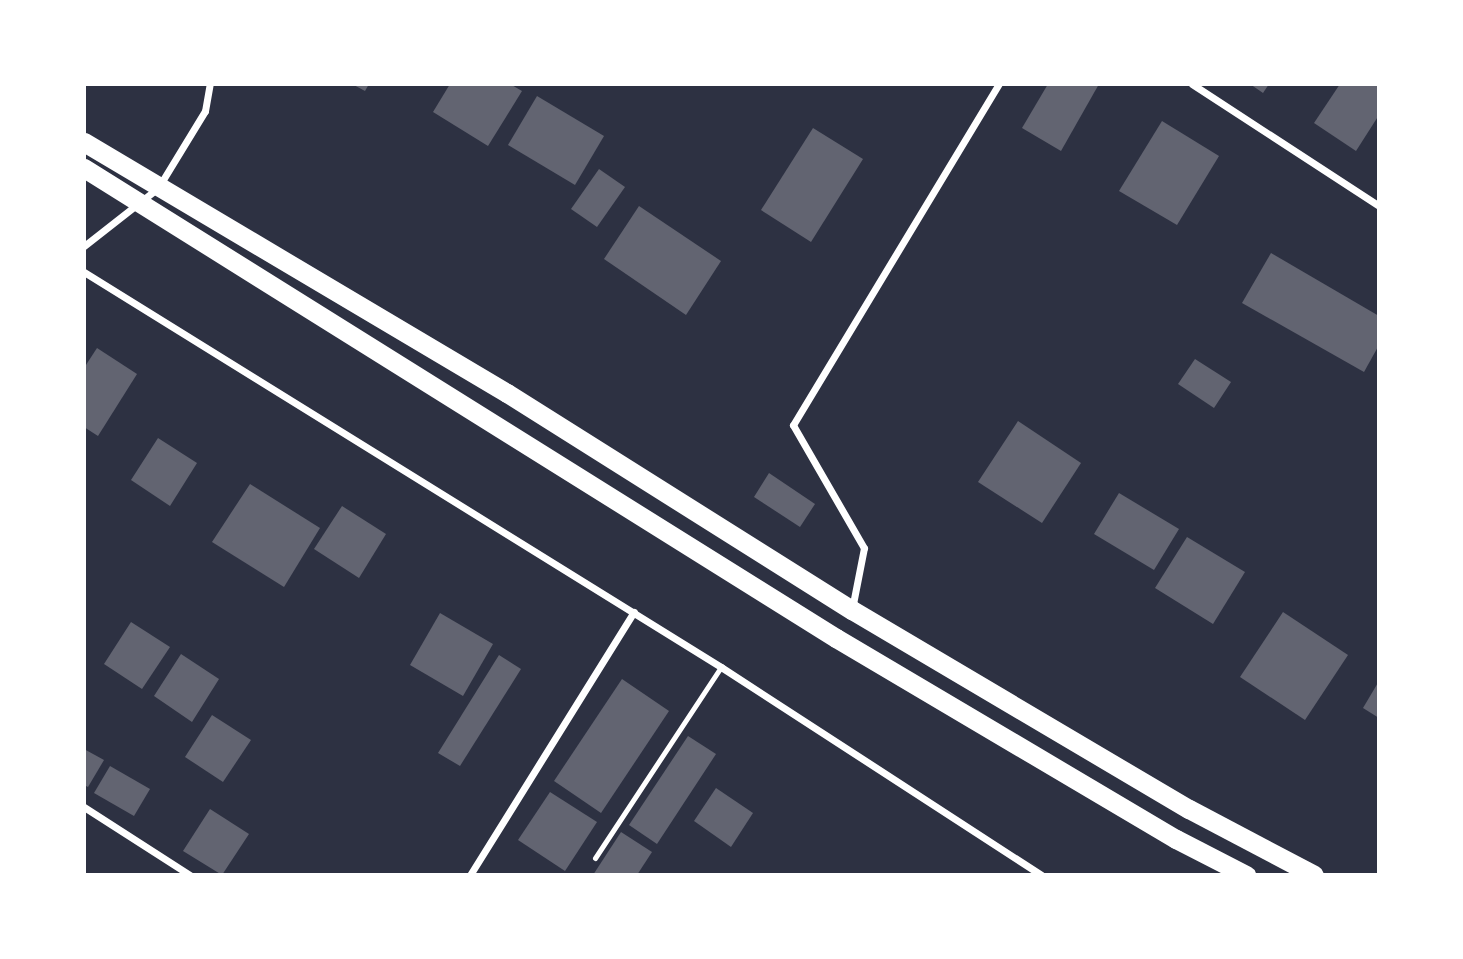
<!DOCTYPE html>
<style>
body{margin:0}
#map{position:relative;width:1463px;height:959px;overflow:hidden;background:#2d3142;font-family:Barlow,sans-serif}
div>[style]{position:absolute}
.building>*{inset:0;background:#626471}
.service>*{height:5px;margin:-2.5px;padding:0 2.5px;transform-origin:2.5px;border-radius:2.5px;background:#fff}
.minor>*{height:7px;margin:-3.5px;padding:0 3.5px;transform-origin:3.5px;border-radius:3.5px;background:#fff}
.trunk>*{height:19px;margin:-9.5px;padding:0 9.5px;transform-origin:9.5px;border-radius:9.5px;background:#fff}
span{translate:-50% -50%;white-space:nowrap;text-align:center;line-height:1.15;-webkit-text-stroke:7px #fff;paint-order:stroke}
.frame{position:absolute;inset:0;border:86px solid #fff;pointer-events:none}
</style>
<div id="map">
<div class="building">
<i style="clip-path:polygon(352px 84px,369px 84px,365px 91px)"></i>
<i style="clip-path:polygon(450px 84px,510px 84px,522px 91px,488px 146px,433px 112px)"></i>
<i style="clip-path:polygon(1048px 84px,1099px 84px,1061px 151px,1022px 128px)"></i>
<i style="clip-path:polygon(1250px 84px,1269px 84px,1263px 93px)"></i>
<i style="clip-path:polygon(1340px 84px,1379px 85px,1379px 115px,1356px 151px,1314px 123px)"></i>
<i style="clip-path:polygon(537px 96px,604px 136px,575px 185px,508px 145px)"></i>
<i style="clip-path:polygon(1162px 121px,1219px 156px,1177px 225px,1119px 191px)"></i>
<i style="clip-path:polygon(813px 128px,863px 159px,811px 242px,761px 210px)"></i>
<i style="clip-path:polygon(599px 169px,625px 187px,597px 227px,571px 209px)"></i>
<i style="clip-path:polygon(639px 206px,721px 261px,686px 315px,604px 259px)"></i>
<i style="clip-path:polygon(1271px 253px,1379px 316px,1379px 345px,1364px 372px,1242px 303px)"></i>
<i style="clip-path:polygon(97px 348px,137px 374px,98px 436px,84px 427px,84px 368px)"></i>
<i style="clip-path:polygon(1195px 359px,1231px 382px,1214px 408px,1178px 384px)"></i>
<i style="clip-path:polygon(1018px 421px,1081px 463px,1042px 523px,978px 482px)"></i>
<i style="clip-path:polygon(158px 438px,197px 463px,170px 506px,131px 480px)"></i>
<i style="clip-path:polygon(769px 473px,815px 504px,800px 527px,754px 497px)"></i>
<i style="clip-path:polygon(250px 484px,320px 528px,284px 587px,212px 542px)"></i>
<i style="clip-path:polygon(1119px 493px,1179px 529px,1154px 570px,1094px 534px)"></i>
<i style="clip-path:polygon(342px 506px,386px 534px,359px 578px,314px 549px)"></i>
<i style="clip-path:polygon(1187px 537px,1245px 572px,1213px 624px,1155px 588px)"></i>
<i style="clip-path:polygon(1283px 612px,1348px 655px,1305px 720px,1240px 677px)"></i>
<i style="clip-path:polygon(440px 613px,493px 644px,463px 696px,410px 665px)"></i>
<i style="clip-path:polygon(131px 622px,170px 647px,142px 689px,104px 664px)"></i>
<i style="clip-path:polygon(181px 654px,219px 679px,192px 722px,154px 696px)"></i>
<i style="clip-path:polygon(499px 655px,521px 669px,460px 766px,438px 753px)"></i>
<i style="clip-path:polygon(622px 679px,669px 711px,601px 813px,554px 781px)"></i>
<i style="clip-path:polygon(1379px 681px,1379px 718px,1363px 708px)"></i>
<i style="clip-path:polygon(212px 715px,251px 740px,223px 782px,185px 757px)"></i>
<i style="clip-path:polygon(688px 736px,716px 754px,657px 844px,629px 825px)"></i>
<i style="clip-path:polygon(84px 749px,104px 760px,88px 787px,84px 785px)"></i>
<i style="clip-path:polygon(110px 766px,150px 789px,134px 816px,94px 793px)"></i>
<i style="clip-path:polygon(716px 788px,753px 813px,731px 847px,694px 821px)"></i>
<i style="clip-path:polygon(550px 792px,597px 822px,565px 871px,518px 840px)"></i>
<i style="clip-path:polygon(210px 809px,249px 834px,222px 875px,183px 851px)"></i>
<i style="clip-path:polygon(621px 832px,652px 852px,637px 875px,593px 875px)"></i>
</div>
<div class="service">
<i style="left:595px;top:858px;width:229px;rotate:-56.6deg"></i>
</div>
<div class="minor">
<i style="left:1192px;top:84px;width:223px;rotate:33.1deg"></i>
<i style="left:84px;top:246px;width:94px;rotate:-38.1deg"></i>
<i style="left:158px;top:188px;width:90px;rotate:-58.6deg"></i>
<i style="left:205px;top:111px;width:27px;rotate:-80deg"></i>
<i style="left:84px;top:272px;width:750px;rotate:31.8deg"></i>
<i style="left:721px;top:667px;width:382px;rotate:33deg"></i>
<i style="left:852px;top:609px;width:62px;rotate:-78.9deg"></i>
<i style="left:864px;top:548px;width:142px;rotate:-120deg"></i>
<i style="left:793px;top:425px;width:398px;rotate:-58.9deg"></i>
<i style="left:84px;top:807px;width:126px;rotate:32.7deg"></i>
<i style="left:470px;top:875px;width:310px;rotate:-58.1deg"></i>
</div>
<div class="trunk">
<i style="left:84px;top:142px;width:492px;rotate:30.7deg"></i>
<i style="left:507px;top:393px;width:408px;rotate:32.2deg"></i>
<i style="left:852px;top:610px;width:391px;rotate:30.6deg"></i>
<i style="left:1189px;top:809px;width:141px;rotate:27.8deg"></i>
<i style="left:84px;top:168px;width:887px;rotate:32.01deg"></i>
<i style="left:836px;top:638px;width:395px;rotate:30.6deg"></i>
<i style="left:1176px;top:839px;width:79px;rotate:27.2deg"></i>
</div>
<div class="frame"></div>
</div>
